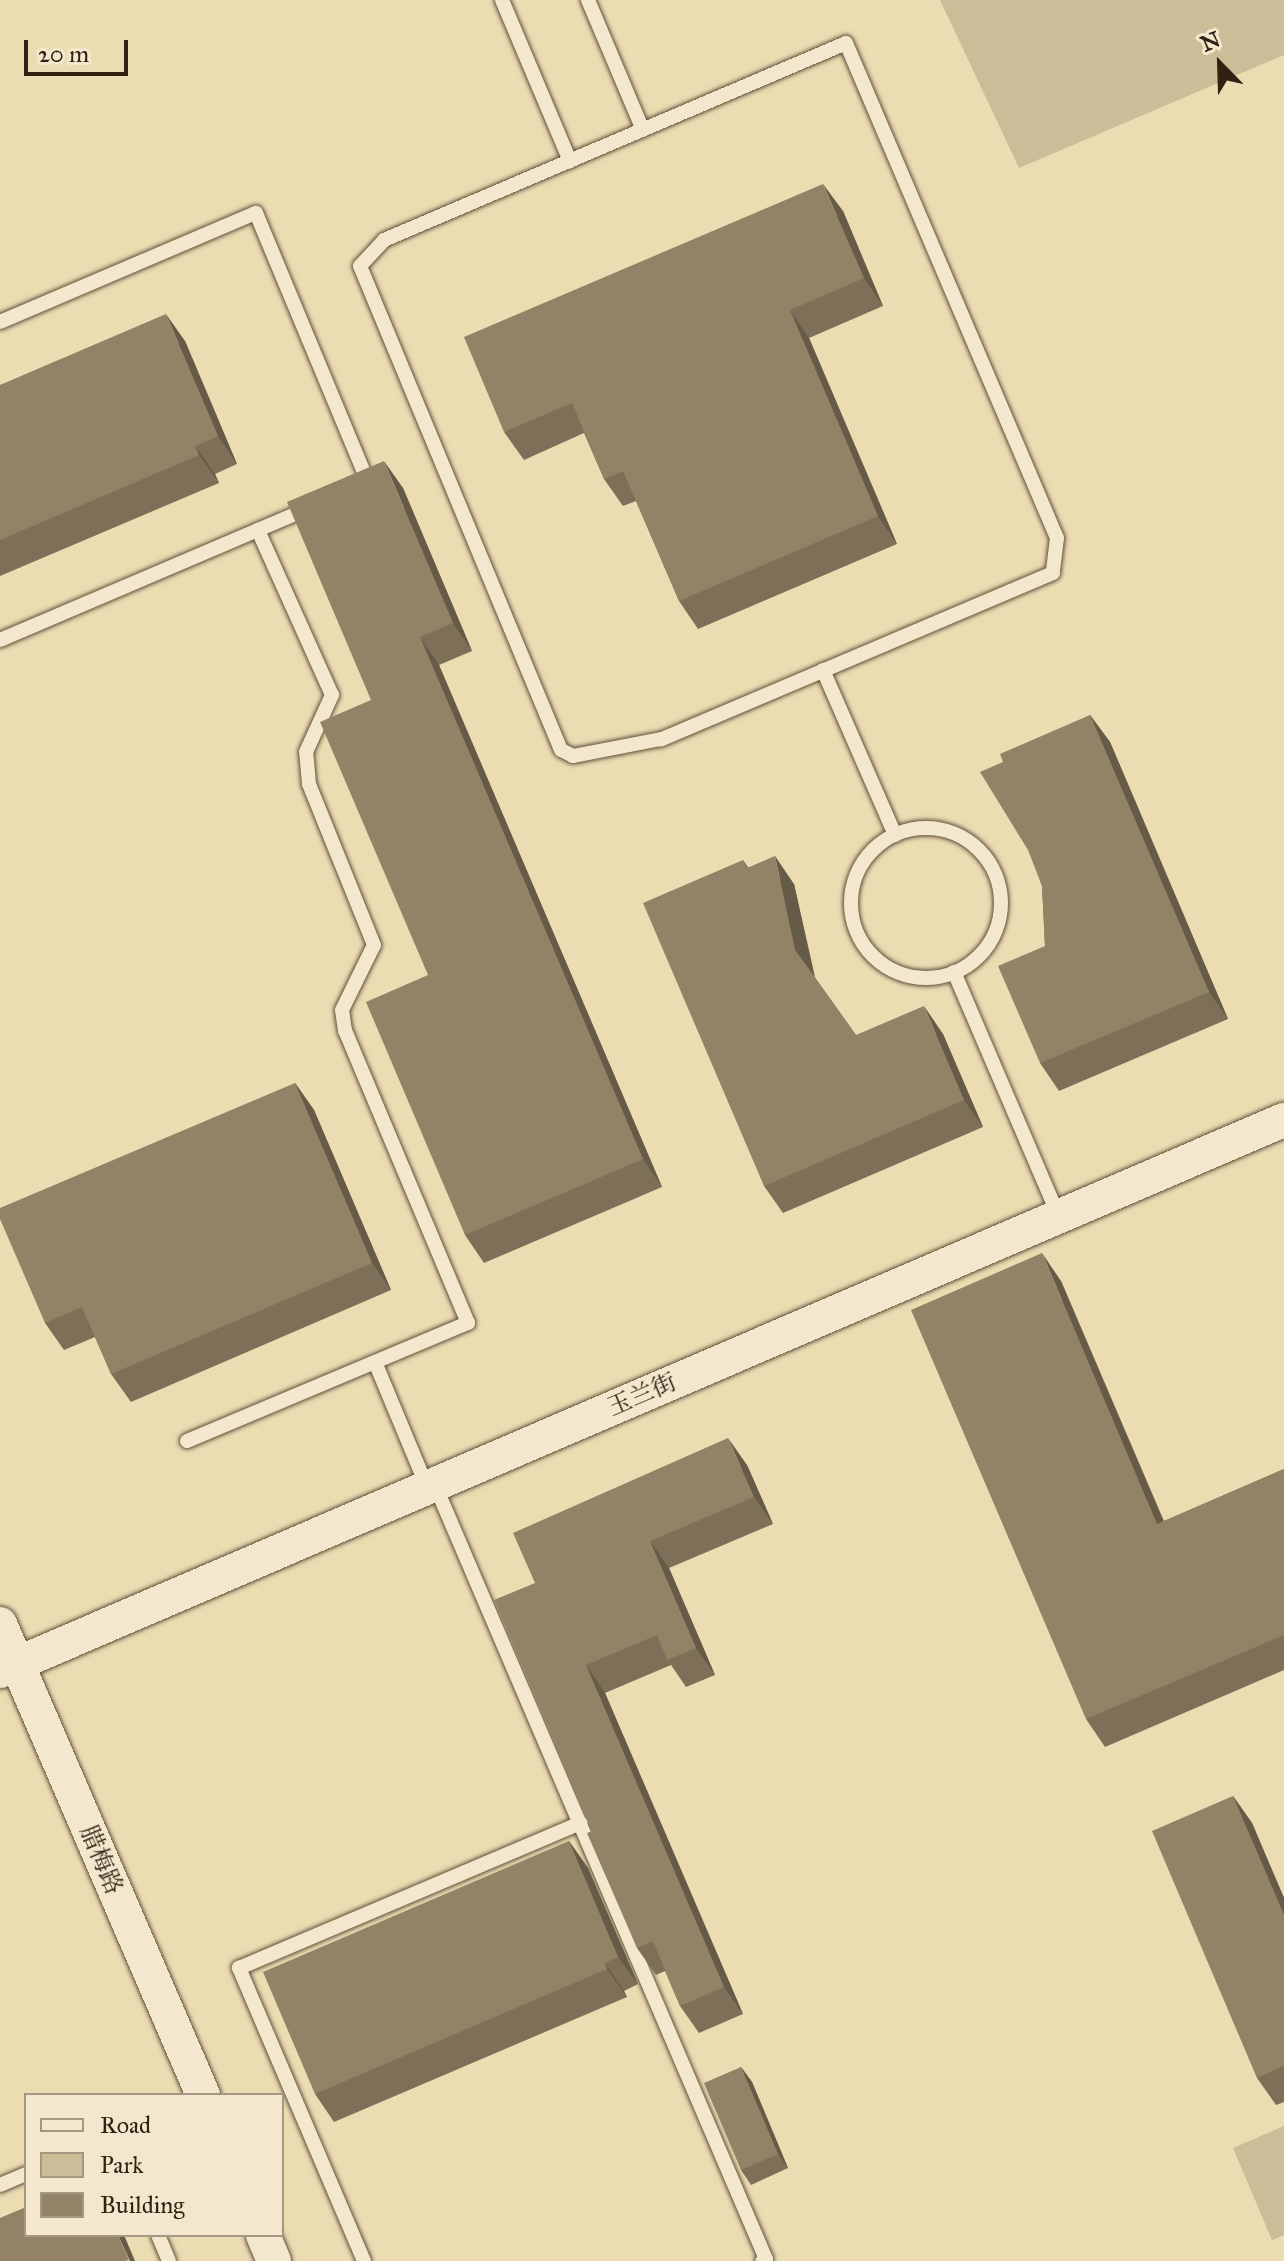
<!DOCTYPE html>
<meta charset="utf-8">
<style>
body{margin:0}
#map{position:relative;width:1284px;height:2261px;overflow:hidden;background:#ecdcb2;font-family:"IM FELL Great Primer","Noto Serif SC",serif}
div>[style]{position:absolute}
.green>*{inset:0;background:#ccbc97}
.roads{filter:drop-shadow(0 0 2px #60503b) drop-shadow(0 0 2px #60503b)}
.service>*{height:14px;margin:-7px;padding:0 7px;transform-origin:7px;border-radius:7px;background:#f3e8cd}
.service>.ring{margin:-7px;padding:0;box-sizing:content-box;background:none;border:14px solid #f3e8cd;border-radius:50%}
.tertiary>*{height:34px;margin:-17px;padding:0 17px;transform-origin:17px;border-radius:17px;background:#f3e8cd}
.wall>*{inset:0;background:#7e7058}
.shaded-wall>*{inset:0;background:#665b47}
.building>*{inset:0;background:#928266}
span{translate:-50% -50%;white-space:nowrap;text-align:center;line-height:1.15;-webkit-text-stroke:6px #f3e8cd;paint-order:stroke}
.street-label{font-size:24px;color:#312113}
.legend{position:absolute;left:24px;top:2093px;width:260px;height:144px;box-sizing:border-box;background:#f3e8cd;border:2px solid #a59883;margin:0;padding:10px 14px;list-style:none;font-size:24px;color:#312113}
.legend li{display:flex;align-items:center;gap:16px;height:40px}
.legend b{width:40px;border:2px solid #a59883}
.north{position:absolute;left:1180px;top:24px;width:80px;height:80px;-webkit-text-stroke:6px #f3e8cd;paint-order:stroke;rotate:337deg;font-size:22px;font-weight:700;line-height:32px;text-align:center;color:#312113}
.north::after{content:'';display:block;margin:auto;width:28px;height:36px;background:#312113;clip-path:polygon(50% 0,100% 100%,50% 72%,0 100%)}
.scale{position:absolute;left:24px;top:40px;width:104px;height:36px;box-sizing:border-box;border:4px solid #312113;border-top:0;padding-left:10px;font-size:24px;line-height:28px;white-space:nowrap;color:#312113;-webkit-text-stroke:6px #f3e8cd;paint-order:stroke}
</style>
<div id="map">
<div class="green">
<i style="clip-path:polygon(940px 0,1284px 0,1284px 55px,1019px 168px)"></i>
<i style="clip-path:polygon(1284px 2126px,1284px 2235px,1272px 2240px,1233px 2148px)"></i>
</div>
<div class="roads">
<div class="service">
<i style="left:502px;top:0;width:175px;rotate:67.1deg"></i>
<i style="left:588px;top:0;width:141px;rotate:67.1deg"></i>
<i style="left:846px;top:43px;width:538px;rotate:66.91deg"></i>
<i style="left:1057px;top:538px;width:35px;rotate:97deg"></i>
<i style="left:1053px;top:573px;width:426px;rotate:157deg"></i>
<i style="left:661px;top:739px;width:90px;rotate:169.1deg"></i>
<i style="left:573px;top:756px;width:13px;rotate:-153deg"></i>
<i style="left:561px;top:750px;width:524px;rotate:-112.55deg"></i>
<i style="left:360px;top:266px;width:35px;rotate:-47deg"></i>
<i style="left:384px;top:240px;width:502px;rotate:-23.09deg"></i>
<i style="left:0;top:322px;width:278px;rotate:-23.1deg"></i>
<i style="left:256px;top:213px;width:291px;rotate:67.4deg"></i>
<i style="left:0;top:640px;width:336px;rotate:-23.1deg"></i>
<i style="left:823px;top:670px;width:180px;rotate:66.4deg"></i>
<i class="ring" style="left:851px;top:828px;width:136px;height:136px"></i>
<i style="left:954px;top:972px;width:267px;rotate:66.8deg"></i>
<i style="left:375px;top:1362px;width:135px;rotate:67.4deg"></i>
<i style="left:187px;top:1441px;width:305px;rotate:-22.8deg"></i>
<i style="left:468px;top:1323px;width:317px;rotate:-112.8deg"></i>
<i style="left:345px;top:1031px;width:21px;rotate:-98deg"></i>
<i style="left:342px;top:1010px;width:72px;rotate:-63.8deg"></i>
<i style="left:374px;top:945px;width:174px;rotate:-112deg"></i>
<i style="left:309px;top:784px;width:32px;rotate:-95deg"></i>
<i style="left:306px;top:752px;width:63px;rotate:-65.5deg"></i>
<i style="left:332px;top:695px;width:181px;rotate:-114.2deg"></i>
<i style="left:435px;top:1485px;width:842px;rotate:66.85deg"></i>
<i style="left:766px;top:2259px;width:4px;rotate:153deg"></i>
<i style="left:0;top:2185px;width:28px;rotate:-23deg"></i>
<i style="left:158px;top:2235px;width:28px;rotate:67deg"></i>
<i style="left:364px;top:2261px;width:319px;rotate:-113.1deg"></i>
<i style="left:239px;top:1968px;width:371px;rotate:-23deg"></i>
</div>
<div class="tertiary">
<i style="left:0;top:1624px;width:513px;rotate:66.68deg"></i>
<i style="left:0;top:1671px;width:1397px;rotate:-23.23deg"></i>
<i style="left:263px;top:2235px;width:28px;rotate:67deg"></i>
</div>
</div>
<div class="wall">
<i style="clip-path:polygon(843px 211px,883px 306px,809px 338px,897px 544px,698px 629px,679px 601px,636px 501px,623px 506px,604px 479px,584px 433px,524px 460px,504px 432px)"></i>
<i style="clip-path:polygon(185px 341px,237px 464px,215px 474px,219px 483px,0 576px,0 385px)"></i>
<i style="clip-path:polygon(403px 488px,472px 651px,439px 665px,662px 1187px,484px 1263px,465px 1235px,428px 975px)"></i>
<i style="clip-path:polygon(1090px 715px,1110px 742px,1228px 1019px,1059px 1091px,1040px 1063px,1045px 946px,1042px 886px,1003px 762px)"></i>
<i style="clip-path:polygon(743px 860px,748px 867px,794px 884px,814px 976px,856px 1035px,943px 1034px,983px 1127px,783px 1213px,764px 1186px)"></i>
<i style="clip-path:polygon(295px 1083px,314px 1110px,391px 1290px,131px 1402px,111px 1374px,95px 1337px,64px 1350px,45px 1323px)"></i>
<i style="clip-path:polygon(1061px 1281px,1164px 1521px,1284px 1469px,1284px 1670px,1105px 1747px,1086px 1719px)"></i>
<i style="clip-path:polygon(747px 1465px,773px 1524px,669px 1568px,715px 1675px,686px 1687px,671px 1665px,605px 1693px,743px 2014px,699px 2033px,680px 2006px,665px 1971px,656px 1975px,637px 1948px,592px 1831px,535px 1583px)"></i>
<i style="clip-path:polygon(1233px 1796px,1252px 1823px,1284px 1898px,1284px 2102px,1276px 2105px,1257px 2078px)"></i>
<i style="clip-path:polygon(569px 1841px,588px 1868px,638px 1984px,624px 1991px,627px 1997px,334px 2122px,315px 2094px)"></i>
<i style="clip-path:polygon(741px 2067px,752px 2082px,788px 2168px,751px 2185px,741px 2170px)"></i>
</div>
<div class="shaded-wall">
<i style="clip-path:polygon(823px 184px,843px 211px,883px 306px,864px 278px)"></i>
<i style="clip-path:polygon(790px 310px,809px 338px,897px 544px,878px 516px)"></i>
<i style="clip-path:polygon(166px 314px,185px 341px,237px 464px,218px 436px)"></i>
<i style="clip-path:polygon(195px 446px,215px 474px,219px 483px,199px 455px)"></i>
<i style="clip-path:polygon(384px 461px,403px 488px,472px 651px,453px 623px)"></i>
<i style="clip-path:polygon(420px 637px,439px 665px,662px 1187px,643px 1159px)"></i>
<i style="clip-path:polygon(1090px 715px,1110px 742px,1228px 1019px,1209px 992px)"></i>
<i style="clip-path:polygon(775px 856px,794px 884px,815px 977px,795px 950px)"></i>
<i style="clip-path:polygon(924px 1006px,943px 1034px,983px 1127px,964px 1100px)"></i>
<i style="clip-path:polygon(295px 1083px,314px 1110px,391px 1290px,372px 1263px)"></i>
<i style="clip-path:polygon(1042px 1253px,1061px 1281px,1176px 1551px,1157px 1524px)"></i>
<i style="clip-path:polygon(728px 1438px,747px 1465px,773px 1524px,754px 1497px)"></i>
<i style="clip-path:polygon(650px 1541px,669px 1568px,715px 1675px,696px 1648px)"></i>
<i style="clip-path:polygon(586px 1665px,605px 1693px,743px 2014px,724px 1987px)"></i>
<i style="clip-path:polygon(1233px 1796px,1252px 1823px,1284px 1898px,1284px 1915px)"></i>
<i style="clip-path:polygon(569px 1841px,588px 1868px,638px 1984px,618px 1957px)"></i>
<i style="clip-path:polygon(605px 1963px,624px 1991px,627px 1997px,607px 1969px)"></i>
<i style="clip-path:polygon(741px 2067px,752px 2082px,788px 2168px,778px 2154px)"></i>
<i style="clip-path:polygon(118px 2235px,124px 2235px,135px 2261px,130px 2261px)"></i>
</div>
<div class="building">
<i style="clip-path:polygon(823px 184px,864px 278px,790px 310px,878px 516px,679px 601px,623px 471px,604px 479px,572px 403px,504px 432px,464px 337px)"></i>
<i style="clip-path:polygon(166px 314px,218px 436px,195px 446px,199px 455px,0 540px,0 385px)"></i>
<i style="clip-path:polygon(384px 461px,453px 623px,420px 637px,643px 1159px,465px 1235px,366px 1002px,428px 975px,320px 722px,371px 700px,287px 502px)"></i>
<i style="clip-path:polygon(1090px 715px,1209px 992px,1040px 1063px,998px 966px,1045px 946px,1042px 886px,1028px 850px,980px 772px,1003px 762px,1000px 754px)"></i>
<i style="clip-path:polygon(775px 856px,795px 950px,856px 1035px,924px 1006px,964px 1100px,764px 1186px,643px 903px,743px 860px,747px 868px)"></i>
<i style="clip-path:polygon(295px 1083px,372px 1263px,111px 1374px,82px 1307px,45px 1323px,0 1219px,0 1208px)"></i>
<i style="clip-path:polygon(1042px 1253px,1157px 1524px,1284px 1469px,1284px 1635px,1086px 1719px,911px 1310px)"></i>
<i style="clip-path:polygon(728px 1438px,754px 1497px,650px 1541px,696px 1648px,667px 1660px,657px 1635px,586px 1665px,724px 1987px,680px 2006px,653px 1941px,637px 1948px,587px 1833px,592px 1831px,494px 1600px,535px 1583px,513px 1533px)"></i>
<i style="clip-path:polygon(1233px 1796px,1284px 1915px,1284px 2066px,1257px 2078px,1152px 1831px)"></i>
<i style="clip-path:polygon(569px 1841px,618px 1957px,605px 1963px,607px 1969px,315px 2094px,263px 1972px)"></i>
<i style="clip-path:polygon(741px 2067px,778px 2154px,741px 2170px,704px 2083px)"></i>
<i style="clip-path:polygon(26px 2207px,26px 2235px,118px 2235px,129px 2260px,125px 2261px,0 2261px,0 2218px)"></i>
</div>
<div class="street-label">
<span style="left:642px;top:1395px;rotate:-23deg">玉兰街</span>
<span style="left:101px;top:1860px;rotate:67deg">腊梅路</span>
</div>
<ul class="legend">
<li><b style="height:10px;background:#f3e8cd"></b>Road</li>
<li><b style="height:22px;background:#ccbc97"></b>Park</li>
<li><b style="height:22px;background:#928266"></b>Building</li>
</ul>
<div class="north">N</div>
<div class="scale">20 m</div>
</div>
